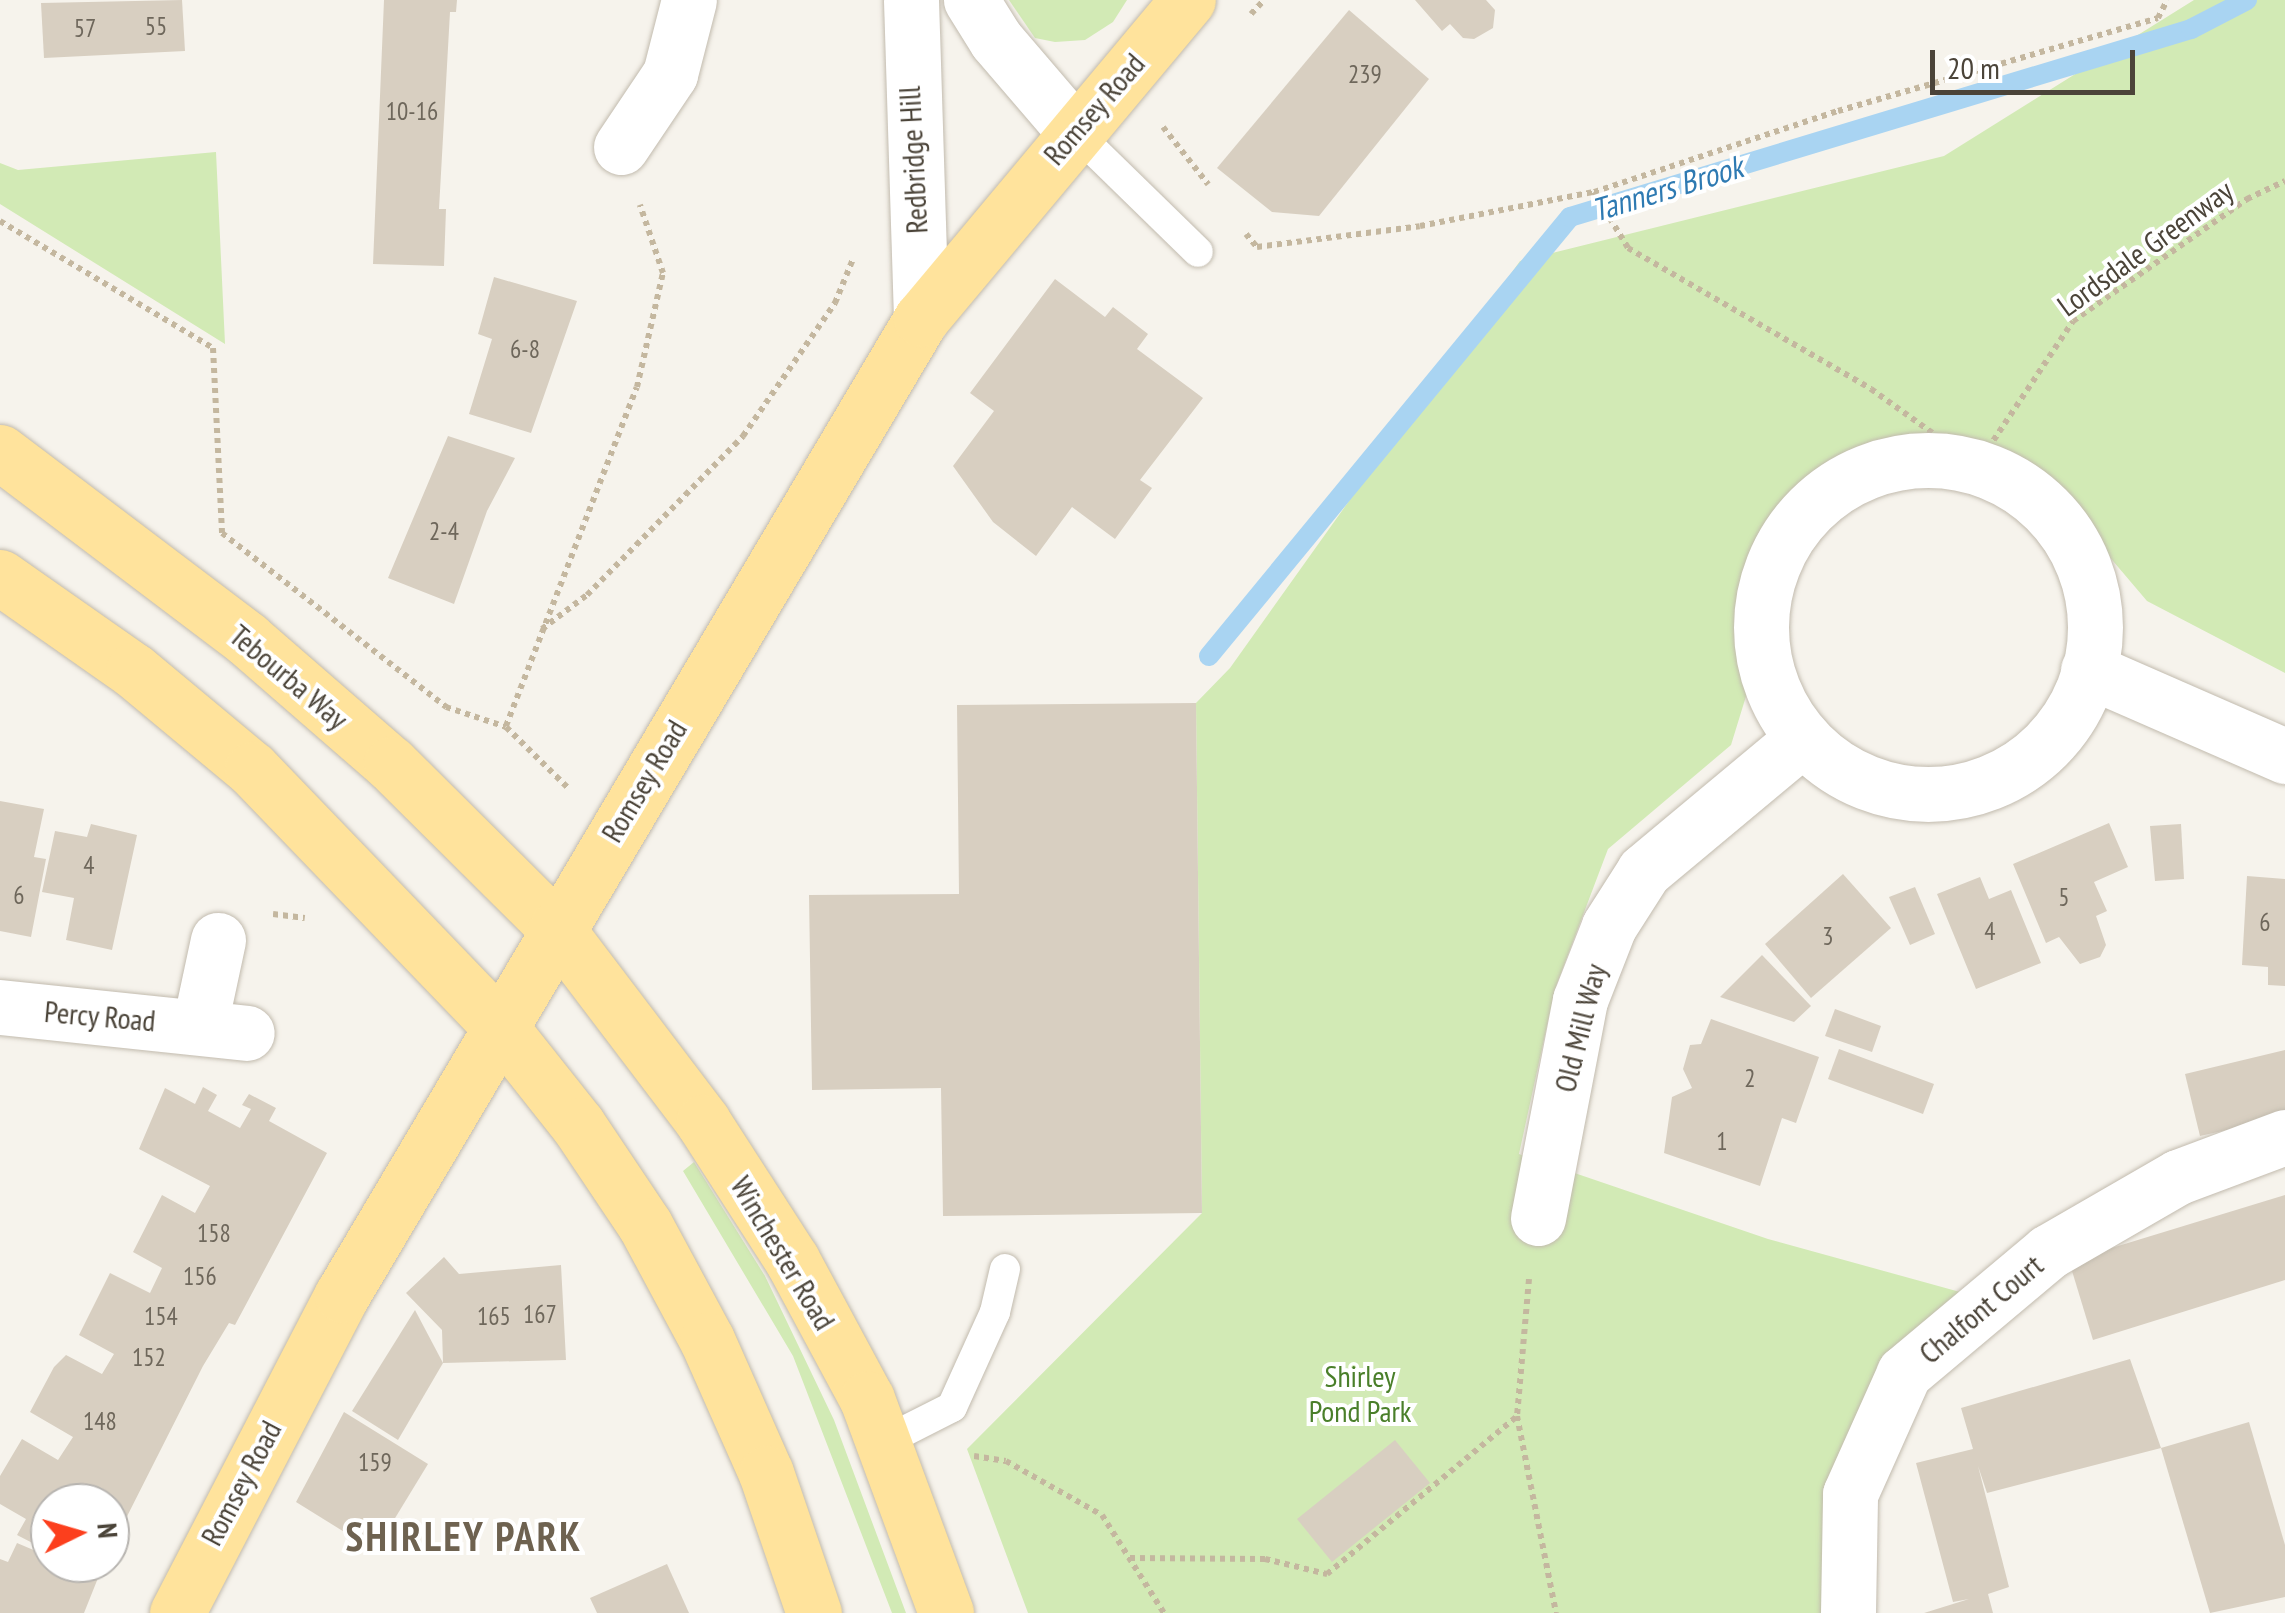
<!DOCTYPE html>
<style>
body{margin:0}
#map{position:relative;width:2285px;height:1613px;overflow:hidden;background:#f6f3ec;font-family:"PT Sans Narrow",sans-serif}
div>[style]{position:absolute}
.green>*{inset:0;background:#d2eab5}
.stream>*{height:20px;margin:-10px;padding:0 10px;transform-origin:10px;border-radius:10px;background:#a9d4f2}
.building>*{inset:0;background:#d8cfc1}
.path>*{height:6px;margin-top:-3px;transform-origin:0;background:repeating-linear-gradient(90deg,#c4b79f 0 5px,transparent 0 10px)}
.roads{filter:drop-shadow(0 0 2px #c2bbae) drop-shadow(0 0 2px #c2bbae)}
.lane>*{height:30px;margin:-15px;padding:0 15px;transform-origin:15px;border-radius:15px;background:#fff}
.street>*{height:55px;margin:-27.5px;padding:0 27.5px;transform-origin:27.5px;border-radius:27.5px;background:#fff}
.street>.ring{margin:-27.5px;padding:0;box-sizing:content-box;background:none;border:55px solid #fff;border-radius:50%}
.primary>*{height:55px;margin:-27.5px;padding:0 27.5px;transform-origin:27.5px;border-radius:27.5px;background:#ffe39c}
span{translate:-50% -50%;white-space:nowrap;text-align:center;line-height:1.15;-webkit-text-stroke:8px #fff;paint-order:stroke}
.number-label{font-size:25px;color:#6e675b}
.number-label span{-webkit-text-stroke-width:0}
.street-label{font-size:30px;color:#4b4439}
.park-label{font-size:30px;color:#4a7f2a}
.water-label{font-size:32px;color:#2e7ab2;font-style:italic}
.district-label{font-size:40px;color:#6e6250;font-weight:700;letter-spacing:2.5px}
.north{position:absolute;left:30px;top:1483px;width:100px;height:100px;box-sizing:border-box;background:#fff;border:2px solid #b7b4b0;border-radius:50%;rotate:85deg;font-size:28px;font-weight:700;line-height:40px;text-align:center;color:#4b4439}
.north::after{content:'';display:block;margin:auto;width:35px;height:45px;background:#fc3f1d;clip-path:polygon(50% 0,100% 100%,50% 72%,0 100%)}
.scale{position:absolute;left:1930px;top:50px;width:205px;height:45px;box-sizing:border-box;border:5px solid #4b4439;border-top:0;padding-left:12px;font-size:30px;line-height:35px;white-space:nowrap;color:#4b4439;-webkit-text-stroke:8px #fff;paint-order:stroke}
</style>
<div id="map">
<div class="green">
<i style="clip-path:polygon(1009px 0,1127px 0,1113px 22px,1085px 40px,1055px 42px,1035px 38px)"></i>
<i style="clip-path:polygon(2194px 0,2285px 0,2285px 673px,2147px 601px,2045px 481px,1954px 437px,1883px 446px,1816px 474px,1765px 543px,1743px 604px,1747px 693px,1731px 745px,1608px 849px,1555px 989px,1519px 1154px,1768px 1239px,1960px 1292px,1828px 1613px,1028px 1613px,967px 1449px,1202px 1213px,1196px 703px,1230px 668px,1520px 261px,1944px 156px)"></i>
<i style="clip-path:polygon(216px 152px,225px 344px,0 204px,0 163px,18px 170px)"></i>
<i style="clip-path:polygon(694px 1162px,765px 1276px,834px 1420px,906px 1613px,892px 1613px,793px 1356px,683px 1171px)"></i>
</div>
<div class="stream">
<i style="left:1209px;top:656px;width:568px;rotate:-50.57deg"></i>
<i style="left:1570px;top:217px;width:649px;rotate:-16.84deg"></i>
<i style="left:2191px;top:29px;width:63px;rotate:-27.4deg"></i>
</div>
<div class="building">
<i style="clip-path:polygon(182px 0,185px 51px,44px 58px,41px 3px)"></i>
<i style="clip-path:polygon(384px 0,457px 0,456px 12px,450px 12px,439px 209px,446px 209px,444px 266px,373px 264px)"></i>
<i style="clip-path:polygon(1415px 0,1486px 0,1495px 10px,1493px 28px,1474px 39px,1463px 38px,1450px 24px,1442px 31px)"></i>
<i style="clip-path:polygon(1349px 10px,1429px 79px,1319px 216px,1272px 212px,1217px 168px)"></i>
<i style="clip-path:polygon(494px 277px,577px 301px,531px 433px,469px 414px,492px 339px,478px 334px)"></i>
<i style="clip-path:polygon(1055px 279px,1105px 317px,1113px 307px,1148px 334px,1137px 349px,1203px 398px,1140px 480px,1152px 488px,1115px 539px,1072px 507px,1036px 556px,993px 522px,953px 466px,994px 411px,970px 393px)"></i>
<i style="clip-path:polygon(448px 436px,515px 458px,487px 511px,454px 604px,388px 578px)"></i>
<i style="clip-path:polygon(1196px 703px,1202px 1213px,943px 1216px,941px 1088px,812px 1090px,809px 895px,959px 894px,957px 705px)"></i>
<i style="clip-path:polygon(0 801px,44px 809px,34px 857px,46px 859px,31px 937px,0 931px)"></i>
<i style="clip-path:polygon(2109px 823px,2128px 867px,2094px 882px,2107px 911px,2096px 916px,2106px 945px,2100px 957px,2080px 964px,2059px 937px,2046px 943px,2013px 864px)"></i>
<i style="clip-path:polygon(91px 824px,137px 835px,112px 950px,66px 940px,74px 898px,42px 892px,55px 831px,87px 837px)"></i>
<i style="clip-path:polygon(2181px 824px,2184px 879px,2155px 881px,2150px 826px)"></i>
<i style="clip-path:polygon(1843px 874px,1891px 928px,1811px 998px,1765px 944px)"></i>
<i style="clip-path:polygon(2247px 876px,2285px 879px,2285px 986px,2268px 985px,2268px 967px,2242px 965px)"></i>
<i style="clip-path:polygon(1980px 877px,1989px 899px,2011px 890px,2041px 963px,1976px 989px,1937px 894px)"></i>
<i style="clip-path:polygon(1915px 887px,1935px 934px,1910px 945px,1889px 897px)"></i>
<i style="clip-path:polygon(1762px 955px,1811px 1006px,1794px 1022px,1720px 997px)"></i>
<i style="clip-path:polygon(1835px 1009px,1881px 1026px,1872px 1052px,1825px 1036px)"></i>
<i style="clip-path:polygon(1711px 1019px,1819px 1057px,1796px 1123px,1782px 1118px,1760px 1186px,1664px 1153px,1672px 1097px,1692px 1088px,1683px 1069px,1690px 1045px,1701px 1044px)"></i>
<i style="clip-path:polygon(1839px 1049px,1934px 1084px,1923px 1114px,1828px 1079px)"></i>
<i style="clip-path:polygon(2285px 1050px,2285px 1117px,2200px 1136px,2185px 1074px)"></i>
<i style="clip-path:polygon(203px 1087px,217px 1095px,208px 1111px,240px 1128px,251px 1109px,242px 1105px,249px 1094px,276px 1108px,269px 1121px,327px 1153px,235px 1325px,229px 1323px,203px 1366px,110px 1550px,110px 1503px,50px 1503px,50px 1552px,17px 1535px,26px 1519px,0 1504px,0 1476px,22px 1439px,58px 1460px,73px 1437px,30px 1412px,54px 1367px,66px 1355px,102px 1374px,114px 1354px,79px 1335px,110px 1273px,150px 1293px,162px 1268px,133px 1252px,162px 1195px,195px 1213px,210px 1186px,139px 1149px,165px 1088px,195px 1104px)"></i>
<i style="clip-path:polygon(2285px 1195px,2285px 1280px,2093px 1340px,2069px 1261px)"></i>
<i style="clip-path:polygon(444px 1257px,459px 1274px,561px 1265px,566px 1360px,443px 1363px,442px 1330px,406px 1293px)"></i>
<i style="clip-path:polygon(415px 1310px,443px 1363px,398px 1440px,352px 1411px)"></i>
<i style="clip-path:polygon(2130px 1359px,2161px 1448px,1987px 1493px,1978px 1466px,2009px 1587px,1988px 1594px,1993px 1613px,1924px 1613px,1969px 1599px,1953px 1602px,1916px 1463px,1973px 1449px,1961px 1408px)"></i>
<i style="clip-path:polygon(344px 1412px,428px 1464px,375px 1551px,296px 1502px)"></i>
<i style="clip-path:polygon(2249px 1422px,2285px 1545px,2285px 1597px,2210px 1613px,2161px 1448px)"></i>
<i style="clip-path:polygon(1395px 1440px,1430px 1483px,1332px 1562px,1297px 1519px)"></i>
<i style="clip-path:polygon(17px 1543px,50px 1557px,50px 1563px,91px 1574px,72px 1563px,104px 1563px,84px 1613px,0 1613px,0 1559px,8px 1562px)"></i>
<i style="clip-path:polygon(667px 1564px,689px 1613px,597px 1613px,590px 1598px)"></i>
</div>
<div class="path">
<i style="left:1251px;top:14px;width:19px;rotate:-47deg"></i>
<i style="left:1163px;top:127px;width:73px;rotate:51.7deg"></i>
<i style="left:1594px;top:192px;width:66px;rotate:58.7deg"></i>
<i style="left:1628px;top:248px;width:281px;rotate:30.1deg"></i>
<i style="left:1871px;top:389px;width:130px;rotate:35.6deg"></i>
<i style="left:1977px;top:465px;width:173px;rotate:-56.3deg"></i>
<i style="left:2073px;top:321px;width:213px;rotate:-35deg"></i>
<i style="left:2247px;top:199px;width:42px;rotate:-25.3deg"></i>
<i style="left:0;top:221px;width:248px;rotate:30.8deg"></i>
<i style="left:213px;top:348px;width:185px;rotate:87.2deg"></i>
<i style="left:222px;top:533px;width:284px;rotate:37.8deg"></i>
<i style="left:446px;top:707px;width:63px;rotate:18.4deg"></i>
<i style="left:506px;top:727px;width:88px;rotate:44.5deg"></i>
<i style="left:1246px;top:234px;width:17px;rotate:50deg"></i>
<i style="left:1257px;top:247px;width:164px;rotate:-7.3deg"></i>
<i style="left:1420px;top:226px;width:177px;rotate:-11.1deg"></i>
<i style="left:1594px;top:192px;width:257px;rotate:-18.4deg"></i>
<i style="left:1838px;top:111px;width:333px;rotate:-16.2deg"></i>
<i style="left:2158px;top:18px;width:20px;rotate:-63deg"></i>
<i style="left:542px;top:629px;width:56px;rotate:-37.1deg"></i>
<i style="left:587px;top:595px;width:223px;rotate:-45.5deg"></i>
<i style="left:743px;top:436px;width:162px;rotate:-55.3deg"></i>
<i style="left:835px;top:303px;width:48px;rotate:-67.8deg"></i>
<i style="left:506px;top:726px;width:363px;rotate:-68.9deg"></i>
<i style="left:637px;top:387px;width:117px;rotate:-77.2deg"></i>
<i style="left:663px;top:273px;width:72px;rotate:-108.7deg"></i>
<i style="left:273px;top:914px;width:32px;rotate:7deg"></i>
<i style="left:1529px;top:1279px;width:138px;rotate:95deg"></i>
<i style="left:1517px;top:1416px;width:201px;rotate:78.8deg"></i>
<i style="left:974px;top:1456px;width:32px;rotate:9deg"></i>
<i style="left:1006px;top:1461px;width:110px;rotate:29.4deg"></i>
<i style="left:1102px;top:1515px;width:116px;rotate:57.7deg"></i>
<i style="left:1130px;top:1558px;width:135px;rotate:0.4deg"></i>
<i style="left:1265px;top:1559px;width:64px;rotate:13.6deg"></i>
<i style="left:1327px;top:1574px;width:247px;rotate:-39.7deg"></i>
</div>
<div class="roads">
<div class="lane">
<i style="left:1074px;top:131px;width:173px;rotate:44.3deg"></i>
<i style="left:885px;top:1441px;width:75px;rotate:-26.9deg"></i>
<i style="left:952px;top:1407px;width:104px;rotate:-65.6deg"></i>
<i style="left:995px;top:1312px;width:44px;rotate:-76.9deg"></i>
</div>
<div class="street">
<i style="left:911px;top:0;width:319px;rotate:88.2deg"></i>
<i style="left:971px;top:0;width:47px;rotate:58deg"></i>
<i style="left:996px;top:40px;width:120px;rotate:49.4deg"></i>
<i style="left:621px;top:147px;width:88px;rotate:-56.1deg"></i>
<i style="left:670px;top:74px;width:76px;rotate:-75.6deg"></i>
<i class="ring" style="left:1761px;top:460px;width:279px;height:279px"></i>
<i style="left:2088px;top:670px;width:215px;rotate:23.6deg"></i>
<i style="left:0;top:1007px;width:248px;rotate:6deg"></i>
<i style="left:200px;top:1024px;width:86px;rotate:-77.9deg"></i>
<i style="left:1538px;top:1218px;width:222px;rotate:-79.1deg"></i>
<i style="left:1580px;top:1000px;width:79px;rotate:-68.6deg"></i>
<i style="left:1609px;top:926px;width:65px;rotate:-57.5deg"></i>
<i style="left:1644px;top:871px;width:203px;rotate:-39.8deg"></i>
<i style="left:1848px;top:1613px;width:119px;rotate:-89deg"></i>
<i style="left:1850px;top:1494px;width:133px;rotate:-65.9deg"></i>
<i style="left:1904px;top:1373px;width:188px;rotate:-40deg"></i>
<i style="left:2048px;top:1252px;width:150px;rotate:-30deg"></i>
<i style="left:2178px;top:1177px;width:114px;rotate:-20.5deg"></i>
</div>
<div class="primary">
<i style="left:0;top:452px;width:310px;rotate:37.1deg"></i>
<i style="left:247px;top:639px;width:191px;rotate:41deg"></i>
<i style="left:391px;top:764px;width:233px;rotate:44.8deg"></i>
<i style="left:556px;top:928px;width:243px;rotate:52.8deg"></i>
<i style="left:703px;top:1122px;width:164px;rotate:57.2deg"></i>
<i style="left:792px;top:1260px;width:158px;rotate:61.7deg"></i>
<i style="left:867px;top:1399px;width:228px;rotate:69.7deg"></i>
<i style="left:0;top:577px;width:162px;rotate:35deg"></i>
<i style="left:133px;top:670px;width:155px;rotate:39.8deg"></i>
<i style="left:252px;top:769px;width:359px;rotate:46.1deg"></i>
<i style="left:501px;top:1028px;width:124px;rotate:51.6deg"></i>
<i style="left:578px;top:1125px;width:120px;rotate:56.2deg"></i>
<i style="left:645px;top:1225px;width:131px;rotate:61.7deg"></i>
<i style="left:707px;top:1340px;width:145px;rotate:66.1deg"></i>
<i style="left:766px;top:1473px;width:148px;rotate:71.1deg"></i>
<i style="left:177px;top:1613px;width:358px;rotate:-62.6deg"></i>
<i style="left:342px;top:1295px;width:1135px;rotate:-59.32deg"></i>
<i style="left:921px;top:319px;width:416px;rotate:-50.1deg"></i>
</div>
</div>
<div class="number-label">
<span style="left:156px;top:26px">55</span>
<span style="left:85px;top:28px">57</span>
<span style="left:1365px;top:74px">239</span>
<span style="left:412px;top:111px">10-16</span>
<span style="left:525px;top:349px">6-8</span>
<span style="left:444px;top:531px">2-4</span>
<span style="left:89px;top:865px">4</span>
<span style="left:19px;top:895px">6</span>
<span style="left:2064px;top:897px">5</span>
<span style="left:2265px;top:922px">6</span>
<span style="left:1990px;top:931px">4</span>
<span style="left:1828px;top:936px">3</span>
<span style="left:1750px;top:1078px">2</span>
<span style="left:1722px;top:1141px">1</span>
<span style="left:214px;top:1233px">158</span>
<span style="left:200px;top:1276px">156</span>
<span style="left:540px;top:1314px">167</span>
<span style="left:161px;top:1316px">154</span>
<span style="left:494px;top:1316px">165</span>
<span style="left:149px;top:1357px">152</span>
<span style="left:100px;top:1421px">148</span>
<span style="left:375px;top:1462px">159</span>
</div>
<div class="street-label">
<span style="left:1094px;top:109px;rotate:-49deg">Romsey Road</span>
<span style="left:913px;top:160px;rotate:-93deg">Redbridge Hill</span>
<span style="left:2145px;top:248px;rotate:-36deg">Lordsdale Greenway</span>
<span style="left:289px;top:677px;rotate:40deg">Tebourba Way</span>
<span style="left:644px;top:781px;rotate:-59deg">Romsey Road</span>
<span style="left:100px;top:1016px;rotate:5deg">Percy Road</span>
<span style="left:1580px;top:1028px;rotate:-76deg">Old Mill Way</span>
<span style="left:783px;top:1253px;rotate:59deg">Winchester Road</span>
<span style="left:1981px;top:1309px;rotate:-40deg">Chalfont Court</span>
<span style="left:241px;top:1483px;rotate:-62deg">Romsey Road</span>
</div>
<div class="park-label">
<span style="left:1360px;top:1393px">Shirley<br>Pond Park</span>
</div>
<div class="water-label">
<span style="left:1667px;top:188px;rotate:-17deg">Tanners Brook</span>
</div>
<div class="district-label">
<span style="left:464px;top:1536px">SHIRLEY PARK</span>
</div>
<div class="north">N</div>
<div class="scale">20 m</div>
</div>
